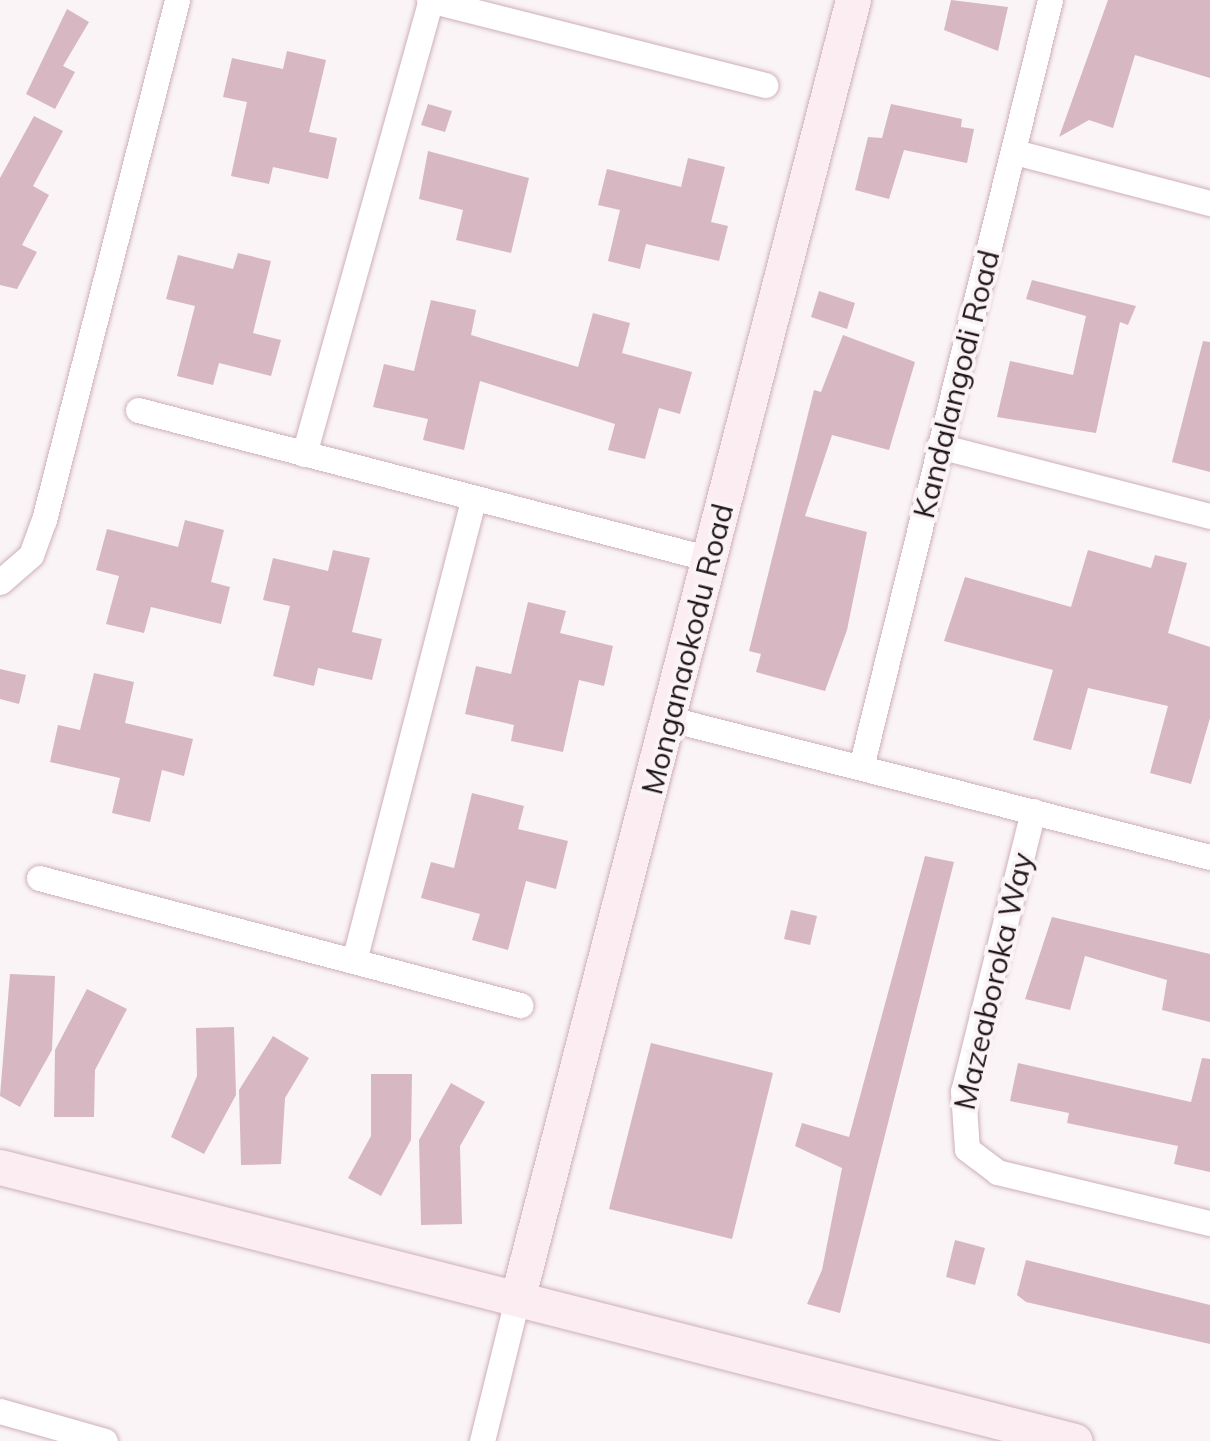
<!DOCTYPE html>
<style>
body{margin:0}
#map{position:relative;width:1210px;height:1441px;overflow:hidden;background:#faf4f6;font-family:Mulish,sans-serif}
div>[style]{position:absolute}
.building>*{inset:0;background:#d7b7c1}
.roads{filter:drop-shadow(0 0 2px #ceafb8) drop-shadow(0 0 2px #ceafb8)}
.street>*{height:25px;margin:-12.5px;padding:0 12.5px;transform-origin:12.5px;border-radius:12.5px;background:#fff}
.secondary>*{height:35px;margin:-17.5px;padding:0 17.5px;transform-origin:17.5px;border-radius:17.5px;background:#fbedf2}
span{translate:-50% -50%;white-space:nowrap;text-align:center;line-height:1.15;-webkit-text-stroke:8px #faf4f6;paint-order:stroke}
.street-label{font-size:30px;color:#211619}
</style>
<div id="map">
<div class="building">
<i style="clip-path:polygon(951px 0,1008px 7px,998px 51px,944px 30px)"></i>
<i style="clip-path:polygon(1108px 0,1210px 0,1210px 78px,1135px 55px,1113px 128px,1089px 120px,1059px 137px)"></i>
<i style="clip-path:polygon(67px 9px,89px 22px,63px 66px,75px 72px,55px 109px,26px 94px)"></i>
<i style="clip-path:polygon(287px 51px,326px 60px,309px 132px,337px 138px,328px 179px,273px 167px,269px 184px,231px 176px,247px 102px,223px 97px,232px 58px,283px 69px)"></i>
<i style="clip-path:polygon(428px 104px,452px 111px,445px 132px,421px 125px)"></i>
<i style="clip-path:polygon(891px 104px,962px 119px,961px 127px,974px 129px,967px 163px,904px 150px,889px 199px,855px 190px,868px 137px,882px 138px)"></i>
<i style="clip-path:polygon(34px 116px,63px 131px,33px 186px,49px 195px,22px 245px,37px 252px,17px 289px,0 285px,0 178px)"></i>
<i style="clip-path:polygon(428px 151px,529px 178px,511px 253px,456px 240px,463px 210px,419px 199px)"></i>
<i style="clip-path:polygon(688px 158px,725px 167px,711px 222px,728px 226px,719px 261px,646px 244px,640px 269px,608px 261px,620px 210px,598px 205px,607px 169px,681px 187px)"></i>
<i style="clip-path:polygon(238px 253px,271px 261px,253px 333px,281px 340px,271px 376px,219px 363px,213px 385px,177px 376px,195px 306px,166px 299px,178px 255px,233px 269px)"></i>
<i style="clip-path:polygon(1032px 280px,1136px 306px,1128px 325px,1120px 322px,1096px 433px,997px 417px,1010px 361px,1073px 375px,1086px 316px,1026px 299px)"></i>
<i style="clip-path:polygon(819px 291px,855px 303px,847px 329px,811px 317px)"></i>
<i style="clip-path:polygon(431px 300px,476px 310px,471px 335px,578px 367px,593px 313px,630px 323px,622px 353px,692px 372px,680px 414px,659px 408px,645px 459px,608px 450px,615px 424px,480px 381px,464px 450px,423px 440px,428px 419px,373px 407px,384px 364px,414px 371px)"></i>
<i style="clip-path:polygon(843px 335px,915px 362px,889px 450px,832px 435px,805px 516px,867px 532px,847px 630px,825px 691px,756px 672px,761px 654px,749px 651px,814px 390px,821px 392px)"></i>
<i style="clip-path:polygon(1203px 341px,1210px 342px,1210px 472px,1172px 462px)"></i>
<i style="clip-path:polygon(185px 520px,224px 530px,211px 582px,230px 587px,221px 624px,151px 607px,144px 633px,106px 624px,119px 576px,96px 570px,107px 529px,178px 547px)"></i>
<i style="clip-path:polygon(333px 550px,370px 558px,352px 632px,382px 639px,372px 680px,318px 668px,314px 686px,273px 676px,290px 606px,263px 600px,273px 558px,328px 571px)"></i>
<i style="clip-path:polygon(1088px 550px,1151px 568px,1155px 555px,1187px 563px,1168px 633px,1210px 647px,1210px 718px,1191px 784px,1150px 773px,1168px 706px,1088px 688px,1071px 750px,1033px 740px,1053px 670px,944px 641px,965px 577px,1071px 607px)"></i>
<i style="clip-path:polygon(528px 602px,566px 611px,560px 633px,613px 646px,604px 686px,579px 680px,563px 752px,511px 741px,514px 725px,465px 714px,476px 666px,511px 674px)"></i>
<i style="clip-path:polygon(0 669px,26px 675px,19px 704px,0 699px)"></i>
<i style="clip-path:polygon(94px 673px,134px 682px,125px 723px,193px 739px,184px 776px,162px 770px,150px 822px,112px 813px,120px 778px,50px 762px,58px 725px,80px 730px)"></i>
<i style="clip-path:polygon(472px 793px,524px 806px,518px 829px,568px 841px,556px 889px,526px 881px,508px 950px,472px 940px,480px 914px,421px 898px,431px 862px,454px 868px)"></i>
<i style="clip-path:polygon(925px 856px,954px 862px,840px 1313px,807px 1304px,822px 1270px,842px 1168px,795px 1146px,802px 1123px,849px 1137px)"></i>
<i style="clip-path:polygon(791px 910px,817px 916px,810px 945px,784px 939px)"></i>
<i style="clip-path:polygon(1052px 917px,1210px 954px,1210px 1022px,1162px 1010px,1167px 980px,1085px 956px,1070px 1010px,1025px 999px)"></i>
<i style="clip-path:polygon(10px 974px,55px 976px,52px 1050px,20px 1107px,0 1096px)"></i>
<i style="clip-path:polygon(87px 989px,127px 1009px,95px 1070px,94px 1117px,54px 1117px,55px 1050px)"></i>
<i style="clip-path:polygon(234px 1027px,236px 1095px,204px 1154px,171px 1137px,197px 1076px,196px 1028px)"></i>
<i style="clip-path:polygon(273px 1036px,309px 1058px,285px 1098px,281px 1164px,241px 1165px,239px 1090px)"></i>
<i style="clip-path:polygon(651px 1043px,773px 1073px,732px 1239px,609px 1209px)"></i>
<i style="clip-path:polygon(1202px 1058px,1210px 1059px,1210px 1172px,1174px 1164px,1178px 1146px,1067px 1123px,1069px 1113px,1010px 1101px,1018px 1063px,1191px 1102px)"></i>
<i style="clip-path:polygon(371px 1074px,412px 1074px,411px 1140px,381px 1196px,348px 1178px,371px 1136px)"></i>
<i style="clip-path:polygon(451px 1083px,485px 1102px,460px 1146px,462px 1224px,421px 1225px,419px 1140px)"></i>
<i style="clip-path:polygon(955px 1240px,985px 1248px,975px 1285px,946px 1277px)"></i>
<i style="clip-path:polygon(1026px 1260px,1210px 1305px,1210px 1344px,1026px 1302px,1017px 1295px)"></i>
</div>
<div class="roads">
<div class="street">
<i style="left:429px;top:0;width:347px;rotate:14.2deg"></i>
<i style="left:1015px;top:152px;width:202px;rotate:14.7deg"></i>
<i style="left:138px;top:410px;width:591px;rotate:14.6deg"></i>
<i style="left:939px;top:446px;width:280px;rotate:14.5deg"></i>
<i style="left:304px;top:454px;width:471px;rotate:-74.4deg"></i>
<i style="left:0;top:582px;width:41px;rotate:-41.1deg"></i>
<i style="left:31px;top:555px;width:37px;rotate:-70deg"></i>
<i style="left:44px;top:520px;width:537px;rotate:-75.65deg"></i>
<i style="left:670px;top:719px;width:557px;rotate:14.34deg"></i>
<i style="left:861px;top:767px;width:790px;rotate:-76.16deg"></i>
<i style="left:1033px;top:811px;width:289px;rotate:104deg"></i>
<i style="left:963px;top:1091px;width:58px;rotate:86.1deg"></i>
<i style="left:967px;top:1149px;width:38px;rotate:37deg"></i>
<i style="left:997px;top:1172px;width:219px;rotate:13.5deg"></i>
<i style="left:39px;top:878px;width:498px;rotate:14.8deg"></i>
<i style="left:355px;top:957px;width:472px;rotate:-75.5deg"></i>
<i style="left:0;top:1411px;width:109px;rotate:15.9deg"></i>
<i style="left:482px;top:1441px;width:149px;rotate:-76.1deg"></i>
</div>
<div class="secondary">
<i style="left:0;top:1167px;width:1109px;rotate:14.3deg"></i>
<i style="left:518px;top:1296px;width:1339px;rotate:-75.51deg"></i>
</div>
</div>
<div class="street-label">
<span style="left:956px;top:384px;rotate:-76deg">Kandalangodi Road</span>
<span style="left:687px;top:649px;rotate:-76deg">Monganaokodu Road</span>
<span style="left:993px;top:981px;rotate:-77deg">Mazeaboroka Way</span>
</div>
</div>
